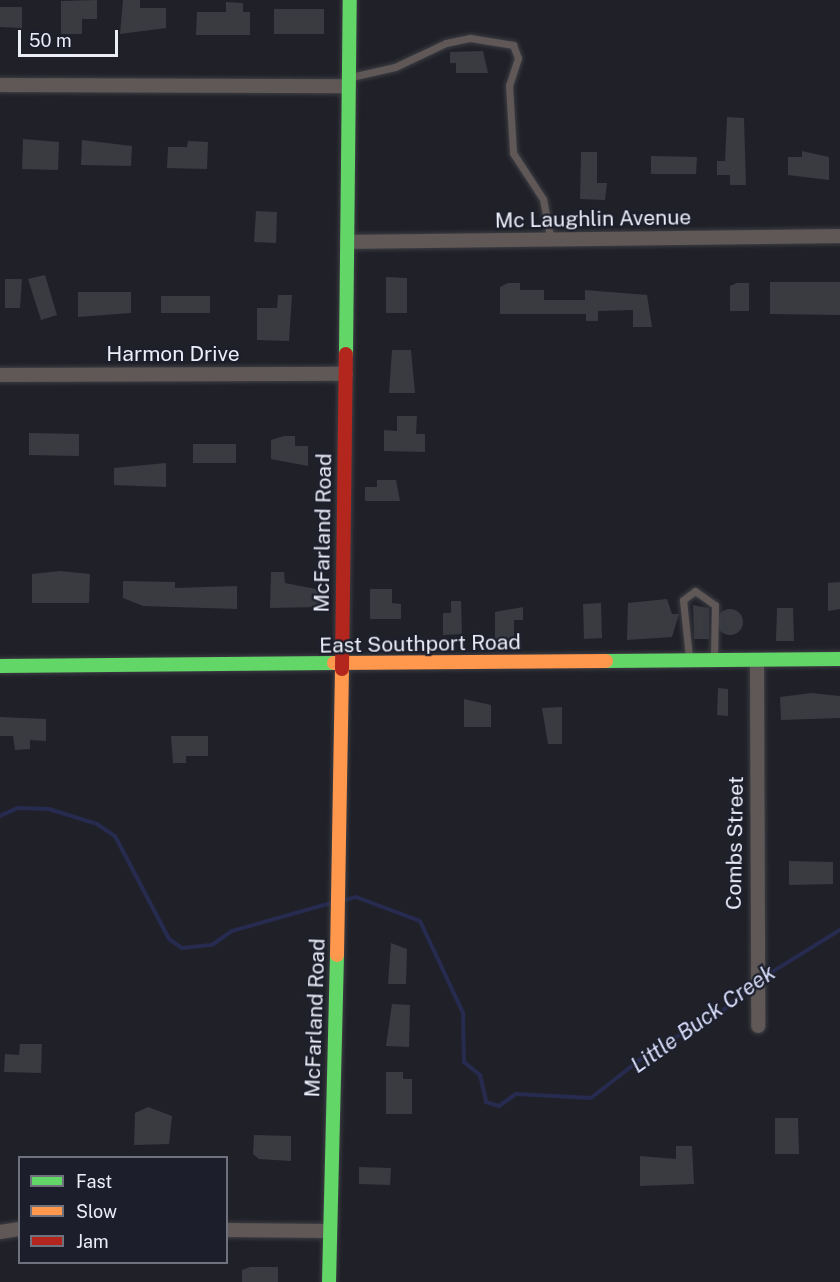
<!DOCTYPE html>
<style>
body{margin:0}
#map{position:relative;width:840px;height:1282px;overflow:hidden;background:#202128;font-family:"Public Sans",sans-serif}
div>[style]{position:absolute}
.stream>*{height:4px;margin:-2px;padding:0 2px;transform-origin:2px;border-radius:2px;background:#272b50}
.building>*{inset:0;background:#393b41}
.round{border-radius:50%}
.roads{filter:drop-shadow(0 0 2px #3d3e44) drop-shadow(0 0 2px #3d3e44)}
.lane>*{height:7px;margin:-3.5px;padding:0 3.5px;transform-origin:3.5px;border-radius:3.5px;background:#5f5857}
.street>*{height:14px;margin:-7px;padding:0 7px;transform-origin:7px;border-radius:7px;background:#5f5857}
.fast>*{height:14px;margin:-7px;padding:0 7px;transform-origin:7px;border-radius:7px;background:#63d668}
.slow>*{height:14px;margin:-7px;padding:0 7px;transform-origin:7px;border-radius:7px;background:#ff974d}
.jam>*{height:14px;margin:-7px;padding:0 7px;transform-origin:7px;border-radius:7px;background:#b3261e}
span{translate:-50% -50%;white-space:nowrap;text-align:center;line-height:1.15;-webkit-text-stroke:4.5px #1c1e2b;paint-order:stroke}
.street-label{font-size:21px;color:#ebedf7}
.water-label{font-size:22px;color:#d8defb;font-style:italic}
.legend{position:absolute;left:18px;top:1156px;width:210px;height:108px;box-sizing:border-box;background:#1c1e2b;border:2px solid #6f717d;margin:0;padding:8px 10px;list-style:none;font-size:18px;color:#ebedf7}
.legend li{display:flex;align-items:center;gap:12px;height:30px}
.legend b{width:30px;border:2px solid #6f717d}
.scale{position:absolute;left:18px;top:30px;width:100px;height:27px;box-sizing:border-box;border:3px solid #ebedf7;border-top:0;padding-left:8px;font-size:18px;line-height:21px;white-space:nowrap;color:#ebedf7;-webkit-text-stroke:4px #1c1e2b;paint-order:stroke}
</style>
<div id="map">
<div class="stream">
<i style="left:0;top:816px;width:20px;rotate:-24deg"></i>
<i style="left:18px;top:808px;width:31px;rotate:2deg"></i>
<i style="left:49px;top:809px;width:50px;rotate:17.4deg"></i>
<i style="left:97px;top:824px;width:22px;rotate:34deg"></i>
<i style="left:115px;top:836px;width:116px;rotate:62.3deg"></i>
<i style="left:169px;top:939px;width:16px;rotate:35deg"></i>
<i style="left:182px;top:948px;width:30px;rotate:-6deg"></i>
<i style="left:212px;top:945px;width:24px;rotate:-35deg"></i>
<i style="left:232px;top:931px;width:103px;rotate:-15.8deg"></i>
<i style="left:345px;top:900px;width:11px;rotate:-15deg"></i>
<i style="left:356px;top:897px;width:68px;rotate:20.6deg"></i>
<i style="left:420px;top:921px;width:102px;rotate:64.9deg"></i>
<i style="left:463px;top:1013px;width:49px;rotate:88.8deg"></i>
<i style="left:464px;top:1062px;width:21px;rotate:39deg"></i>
<i style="left:480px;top:1075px;width:28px;rotate:77deg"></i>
<i style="left:486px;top:1102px;width:14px;rotate:17deg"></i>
<i style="left:499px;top:1106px;width:21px;rotate:-35deg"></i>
<i style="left:516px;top:1094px;width:75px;rotate:3.1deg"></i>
<i style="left:591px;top:1098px;width:81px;rotate:-38deg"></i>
<i style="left:655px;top:1048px;width:71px;rotate:-27.6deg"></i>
<i style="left:718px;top:1015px;width:50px;rotate:-41.7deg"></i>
<i style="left:762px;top:978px;width:92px;rotate:-31.6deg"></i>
</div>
<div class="building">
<i style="clip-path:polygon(97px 0,97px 19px,82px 19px,82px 34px,61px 34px,61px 1px)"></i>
<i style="clip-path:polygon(123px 0,140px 0,140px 8px,166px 8px,166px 28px,120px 34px)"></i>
<i style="clip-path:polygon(226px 2px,243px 3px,243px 12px,250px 12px,250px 35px,196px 35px,197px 12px,226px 12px)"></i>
<i style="clip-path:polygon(0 7px,22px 7px,22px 28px,0 27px)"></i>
<i style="clip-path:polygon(274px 9px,324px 9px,324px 34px,274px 34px)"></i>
<i style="clip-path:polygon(483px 51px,488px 73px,456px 73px,456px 63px,450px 63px,450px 52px)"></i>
<i style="clip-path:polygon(727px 117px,744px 118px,746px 185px,730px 185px,730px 175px,717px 175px,717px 161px,725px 161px)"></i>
<i style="clip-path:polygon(23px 139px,59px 142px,58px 170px,22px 169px)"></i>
<i style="clip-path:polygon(82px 140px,132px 146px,131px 166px,81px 165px)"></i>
<i style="clip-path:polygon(188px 141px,208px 142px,207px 169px,167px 168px,168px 147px,187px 147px)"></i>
<i style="clip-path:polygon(802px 151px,829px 157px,829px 180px,788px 175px,788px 157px,802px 157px)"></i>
<i style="clip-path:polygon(581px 152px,597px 152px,597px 183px,607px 183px,605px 200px,580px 199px)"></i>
<i style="clip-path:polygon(651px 156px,697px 157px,696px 174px,651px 174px)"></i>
<i style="clip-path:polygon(256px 211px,277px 212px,276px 243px,254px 242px)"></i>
<i style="clip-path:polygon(45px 275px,57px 315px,41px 320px,28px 279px)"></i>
<i style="clip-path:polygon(386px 277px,407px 278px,407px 313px,386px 313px)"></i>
<i style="clip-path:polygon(5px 279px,22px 279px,20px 308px,5px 308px)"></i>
<i style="clip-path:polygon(770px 282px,840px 282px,840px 315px,770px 314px)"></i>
<i style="clip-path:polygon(508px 283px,520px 283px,520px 290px,544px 290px,544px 300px,585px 300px,585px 290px,647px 295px,652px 327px,633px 327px,633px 310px,598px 311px,598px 321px,586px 321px,586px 314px,500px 314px,500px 287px)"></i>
<i style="clip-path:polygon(737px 283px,749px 283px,749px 311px,730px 311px,730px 286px)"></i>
<i style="clip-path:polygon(78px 292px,131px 292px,131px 313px,78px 317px)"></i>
<i style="clip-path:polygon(278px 295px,292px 295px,289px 341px,257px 340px,257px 308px,277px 308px)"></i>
<i style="clip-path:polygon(161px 296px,210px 296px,210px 313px,161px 313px)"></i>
<i style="clip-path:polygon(392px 350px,411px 350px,415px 393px,389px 393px)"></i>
<i style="clip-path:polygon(397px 416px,417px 416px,416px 434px,425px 434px,425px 452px,384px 451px,384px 430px,397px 431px)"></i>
<i style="clip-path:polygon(29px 433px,79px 434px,79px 456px,29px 455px)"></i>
<i style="clip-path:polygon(284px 436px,295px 436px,295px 446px,308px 446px,308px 466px,271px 459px,271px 440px)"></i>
<i style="clip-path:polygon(193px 444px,236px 444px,236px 463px,193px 463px)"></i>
<i style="clip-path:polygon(166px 463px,166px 487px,114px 485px,114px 468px)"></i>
<i style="clip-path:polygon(377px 480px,396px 480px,400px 501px,365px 501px,365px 487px,377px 487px)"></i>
<i style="clip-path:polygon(60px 571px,90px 574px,89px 603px,32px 603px,32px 574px)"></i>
<i style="clip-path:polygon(271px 572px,284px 572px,285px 583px,321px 590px,320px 607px,270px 608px)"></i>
<i style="clip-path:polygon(123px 581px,175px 582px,175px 588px,237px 586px,237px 609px,143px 606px,123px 598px)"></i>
<i style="clip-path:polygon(840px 582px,840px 609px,828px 611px,828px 583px)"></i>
<i style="clip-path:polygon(370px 589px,392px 589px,392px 603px,401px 604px,401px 619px,370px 619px)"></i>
<i style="clip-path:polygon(667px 599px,672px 614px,679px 614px,672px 637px,627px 640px,628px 603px)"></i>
<i style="clip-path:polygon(451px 601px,461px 601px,462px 634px,443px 635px,443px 613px,451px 613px)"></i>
<i style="clip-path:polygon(601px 603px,602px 638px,584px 639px,583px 604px)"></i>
<i style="clip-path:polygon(693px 605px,709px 608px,709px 639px,694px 639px)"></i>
<i style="clip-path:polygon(523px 607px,523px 620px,514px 620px,514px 640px,495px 640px,495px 612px)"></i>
<i style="clip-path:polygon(777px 608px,793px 608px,794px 641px,776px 641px)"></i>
<i class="round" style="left:717px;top:609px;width:26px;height:26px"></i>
<i style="clip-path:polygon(718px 688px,728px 689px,728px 716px,717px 715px)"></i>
<i style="clip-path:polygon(811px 693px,840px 696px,840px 718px,781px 720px,780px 697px)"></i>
<i style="clip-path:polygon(464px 699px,491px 705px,491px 727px,464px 727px)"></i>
<i style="clip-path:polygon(562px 707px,562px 744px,548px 744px,542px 708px)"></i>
<i style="clip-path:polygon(0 717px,46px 719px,46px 741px,30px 740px,30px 749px,15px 750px,13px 736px,0 736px)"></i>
<i style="clip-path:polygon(171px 736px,208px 736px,208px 756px,186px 756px,186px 763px,173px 763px)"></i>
<i style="clip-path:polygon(789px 861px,833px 862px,833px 884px,789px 885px)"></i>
<i style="clip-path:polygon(391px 943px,407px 949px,406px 984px,388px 984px)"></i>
<i style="clip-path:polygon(392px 1004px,410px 1005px,409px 1047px,386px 1046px)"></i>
<i style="clip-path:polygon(20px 1044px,42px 1044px,41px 1073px,4px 1072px,5px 1054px,19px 1055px)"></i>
<i style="clip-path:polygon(386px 1072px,403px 1072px,403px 1079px,412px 1079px,412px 1114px,386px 1114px)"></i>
<i style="clip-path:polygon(148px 1107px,172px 1116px,169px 1144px,134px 1145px,135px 1113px)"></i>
<i style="clip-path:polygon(775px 1118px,798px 1118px,799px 1154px,775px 1154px)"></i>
<i style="clip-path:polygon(254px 1135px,291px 1136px,291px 1161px,259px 1159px,253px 1154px)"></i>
<i style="clip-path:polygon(676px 1146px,692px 1146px,694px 1184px,640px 1186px,640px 1156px,676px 1159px)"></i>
<i style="clip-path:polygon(359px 1167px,391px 1168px,390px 1185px,359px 1184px)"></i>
<i style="clip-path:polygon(250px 1267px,278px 1267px,278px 1282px,242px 1282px,242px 1270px)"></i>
</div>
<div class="roads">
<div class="lane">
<i style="left:351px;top:77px;width:45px;rotate:-12.8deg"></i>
<i style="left:395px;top:67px;width:56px;rotate:-25.2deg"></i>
<i style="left:446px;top:43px;width:25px;rotate:-12deg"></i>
<i style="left:470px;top:38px;width:44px;rotate:9.2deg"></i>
<i style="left:513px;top:45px;width:14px;rotate:69deg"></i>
<i style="left:518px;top:58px;width:28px;rotate:108deg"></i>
<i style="left:509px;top:85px;width:68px;rotate:86.6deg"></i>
<i style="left:513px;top:153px;width:55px;rotate:56.9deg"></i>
<i style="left:543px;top:199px;width:43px;rotate:79.2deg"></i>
<i style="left:689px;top:657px;width:57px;rotate:-96deg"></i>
<i style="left:683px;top:600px;width:15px;rotate:-37deg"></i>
<i style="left:695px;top:591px;width:24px;rotate:35deg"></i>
<i style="left:715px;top:605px;width:53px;rotate:91.1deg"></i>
</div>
<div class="street">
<i style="left:0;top:85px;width:349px;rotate:0.2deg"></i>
<i style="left:347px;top:242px;width:493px;rotate:-0.7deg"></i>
<i style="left:0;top:375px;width:346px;rotate:-0.2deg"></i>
<i style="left:757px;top:660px;width:366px;rotate:89.8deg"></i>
<i style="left:226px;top:1230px;width:104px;rotate:0.6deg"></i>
<i style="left:0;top:1232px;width:20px;rotate:-9deg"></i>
</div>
<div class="fast">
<i style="left:346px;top:354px;width:354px;rotate:-89.4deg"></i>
<i style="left:606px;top:661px;width:234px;rotate:-0.5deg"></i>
<i style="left:0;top:666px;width:334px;rotate:-0.5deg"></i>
<i style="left:329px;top:1282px;width:327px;rotate:-88.6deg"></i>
</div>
<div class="slow">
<i style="left:334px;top:663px;width:272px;rotate:-0.4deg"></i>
<i style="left:337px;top:955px;width:286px;rotate:-89deg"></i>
</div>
<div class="jam">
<i style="left:342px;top:669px;width:315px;rotate:-89.3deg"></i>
</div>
</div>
<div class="street-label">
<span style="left:593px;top:219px;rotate:-1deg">Mc Laughlin Avenue</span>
<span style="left:173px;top:354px">Harmon Drive</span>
<span style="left:323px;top:533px;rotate:-89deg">McFarland Road</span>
<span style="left:420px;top:644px;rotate:-1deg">East Southport Road</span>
<span style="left:735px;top:843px;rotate:-89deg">Combs Street</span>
<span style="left:315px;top:1018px;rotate:-88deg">McFarland Road</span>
</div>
<div class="water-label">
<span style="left:703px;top:1019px;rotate:-35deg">Little Buck Creek</span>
</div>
<ul class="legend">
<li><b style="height:8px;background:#63d668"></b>Fast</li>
<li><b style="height:8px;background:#ff974d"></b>Slow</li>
<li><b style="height:8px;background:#b3261e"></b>Jam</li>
</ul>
<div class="scale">50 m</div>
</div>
